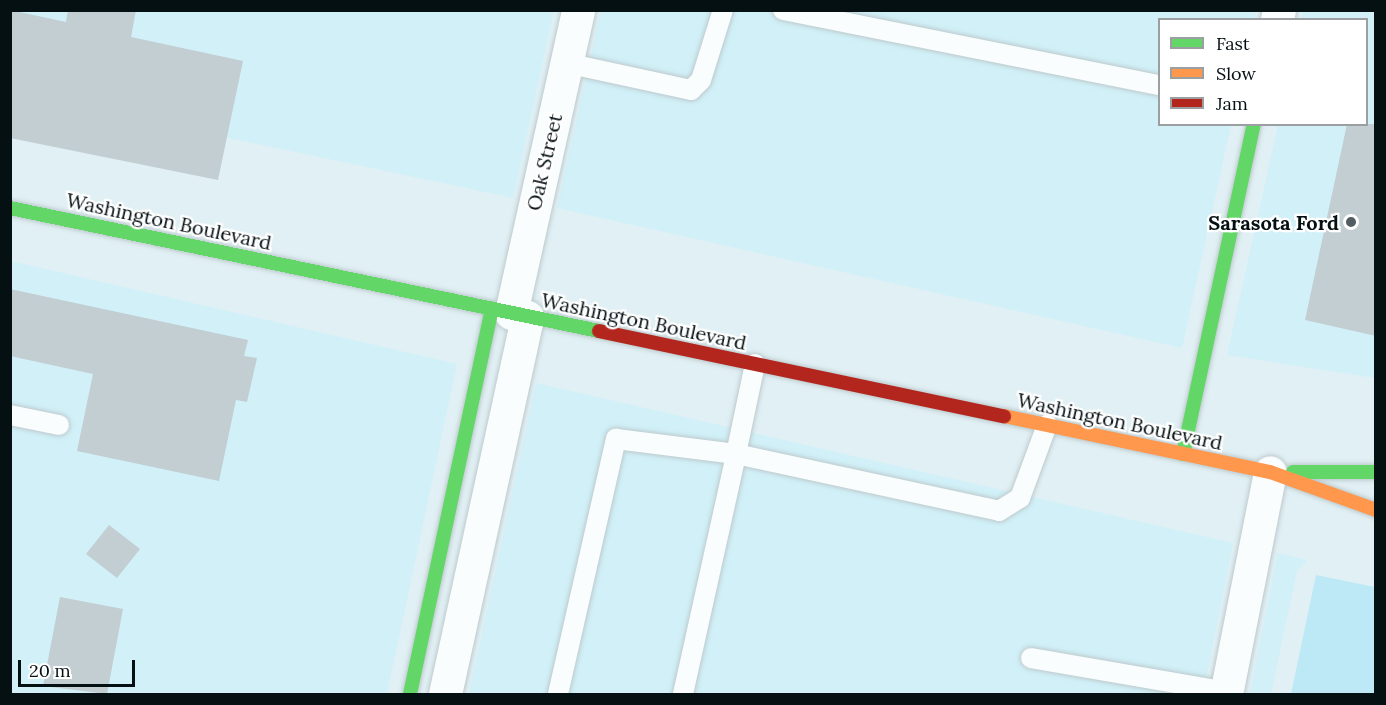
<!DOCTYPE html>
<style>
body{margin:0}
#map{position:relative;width:1386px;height:705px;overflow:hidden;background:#e1f0f4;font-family:Lora,serif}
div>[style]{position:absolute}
.built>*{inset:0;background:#d1f0f8}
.green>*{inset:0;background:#bce9f5}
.building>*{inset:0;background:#c2ced2}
.roads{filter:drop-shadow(0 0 2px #bdcacd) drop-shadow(0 0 2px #bdcacd)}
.lane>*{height:20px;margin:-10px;padding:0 10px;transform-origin:10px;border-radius:10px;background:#fafdfd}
.street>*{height:33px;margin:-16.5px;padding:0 16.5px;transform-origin:16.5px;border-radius:16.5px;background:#fafdfd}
.fast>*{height:14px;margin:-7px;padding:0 7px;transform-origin:7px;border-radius:7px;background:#63d668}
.slow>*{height:14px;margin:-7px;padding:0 7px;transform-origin:7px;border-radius:7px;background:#ff974d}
.jam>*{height:14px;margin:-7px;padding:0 7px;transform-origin:7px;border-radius:7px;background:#b3261e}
.dots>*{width:16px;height:16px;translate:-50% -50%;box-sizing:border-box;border:3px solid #fff;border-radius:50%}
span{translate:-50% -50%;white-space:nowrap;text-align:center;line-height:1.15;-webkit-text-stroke:4.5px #fff;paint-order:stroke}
.street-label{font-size:20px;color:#051013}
.poi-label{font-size:20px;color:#051013;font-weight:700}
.right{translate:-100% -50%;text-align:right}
.frame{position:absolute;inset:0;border:12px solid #051013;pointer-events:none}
.legend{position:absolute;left:1158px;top:18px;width:210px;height:108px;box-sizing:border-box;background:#fff;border:2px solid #9b9fa1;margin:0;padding:8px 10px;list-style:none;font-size:18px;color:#051013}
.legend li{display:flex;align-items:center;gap:12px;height:30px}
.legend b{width:30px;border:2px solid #9b9fa1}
.scale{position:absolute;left:18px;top:660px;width:117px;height:27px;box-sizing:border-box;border:3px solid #051013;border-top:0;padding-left:8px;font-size:18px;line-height:21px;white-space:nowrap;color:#051013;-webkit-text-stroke:4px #fff;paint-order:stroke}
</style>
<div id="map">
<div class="built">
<i style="clip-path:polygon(11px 11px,554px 11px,513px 198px,11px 92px)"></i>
<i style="clip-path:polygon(601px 11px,1256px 11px,1254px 19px,1160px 20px,1160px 124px,1231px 125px,1182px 348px,557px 208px)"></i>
<i style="clip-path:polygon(1303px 11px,1375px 11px,1375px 378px,1227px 355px,1278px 125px,1366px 124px,1366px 20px,1301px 19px)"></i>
<i style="clip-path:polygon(11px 261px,457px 364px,387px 694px,11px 694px)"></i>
<i style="clip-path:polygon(536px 383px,1233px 543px,1203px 694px,469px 694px)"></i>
<i style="clip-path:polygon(1278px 553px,1307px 560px,1297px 571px,1271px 694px,1250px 694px)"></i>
</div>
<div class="green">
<i style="clip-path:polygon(1316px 575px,1375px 587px,1375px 694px,1291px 694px)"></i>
</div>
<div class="building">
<i style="clip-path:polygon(10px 10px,66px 22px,68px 10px,136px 10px,131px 37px,243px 61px,218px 180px,10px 138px)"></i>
<i style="clip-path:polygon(1347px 124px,1376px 124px,1376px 336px,1305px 320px)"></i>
<i style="clip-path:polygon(10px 289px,248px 340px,244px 356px,257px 358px,247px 402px,236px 400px,219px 481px,77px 451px,93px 374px,10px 356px)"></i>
<i style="clip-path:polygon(109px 525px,140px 549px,117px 578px,86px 554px)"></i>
<i style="clip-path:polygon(60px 597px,123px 609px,107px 694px,43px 686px)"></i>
</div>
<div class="roads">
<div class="lane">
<i style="left:783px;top:10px;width:384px;rotate:11.3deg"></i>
<i style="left:566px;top:63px;width:128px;rotate:12.2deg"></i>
<i style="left:691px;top:90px;width:14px;rotate:-45deg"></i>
<i style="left:701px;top:80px;width:73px;rotate:-72.6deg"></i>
<i style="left:10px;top:415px;width:50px;rotate:11.5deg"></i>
<i style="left:1031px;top:658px;width:199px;rotate:9.8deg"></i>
<i style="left:558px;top:694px;width:262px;rotate:-77.2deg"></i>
<i style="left:616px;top:439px;width:121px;rotate:7.1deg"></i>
<i style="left:736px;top:454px;width:92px;rotate:-78.1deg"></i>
<i style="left:683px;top:694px;width:246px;rotate:-77.5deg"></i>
<i style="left:736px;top:454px;width:269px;rotate:12.2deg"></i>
<i style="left:999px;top:511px;width:25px;rotate:-32deg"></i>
<i style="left:1020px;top:498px;width:78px;rotate:-69.7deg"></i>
</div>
<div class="street">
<i style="left:1277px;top:20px;width:10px;rotate:-79deg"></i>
<i style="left:511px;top:313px;width:310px;rotate:-77.5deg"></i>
<i style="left:445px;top:694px;width:386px;rotate:-77.7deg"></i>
<i style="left:1226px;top:694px;width:226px;rotate:-78.8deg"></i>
</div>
<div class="fast">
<i style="left:10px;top:208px;width:602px;rotate:11.8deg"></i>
<i style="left:1183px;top:454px;width:338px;rotate:-77.9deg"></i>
<i style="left:1293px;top:472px;width:83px"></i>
<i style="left:410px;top:694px;width:394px;rotate:-78deg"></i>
</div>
<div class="slow">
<i style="left:1004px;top:416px;width:272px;rotate:11.9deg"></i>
<i style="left:1270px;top:472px;width:113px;rotate:19.7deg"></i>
</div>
<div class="jam">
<i style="left:599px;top:331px;width:414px;rotate:11.9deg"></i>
</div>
</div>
<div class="dots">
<i style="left:1351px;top:222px;background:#525e62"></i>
</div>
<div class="street-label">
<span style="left:544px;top:162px;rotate:-77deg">Oak Street</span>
<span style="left:169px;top:221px;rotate:12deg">Washington Boulevard</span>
<span style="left:644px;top:321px;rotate:12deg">Washington Boulevard</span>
<span style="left:1120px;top:421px;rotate:12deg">Washington Boulevard</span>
</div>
<div class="poi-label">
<span class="right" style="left:1339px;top:222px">Sarasota Ford</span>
</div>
<div class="frame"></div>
<ul class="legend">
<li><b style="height:8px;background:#63d668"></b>Fast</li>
<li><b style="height:8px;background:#ff974d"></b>Slow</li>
<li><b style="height:8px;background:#b3261e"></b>Jam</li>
</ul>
<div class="scale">20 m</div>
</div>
